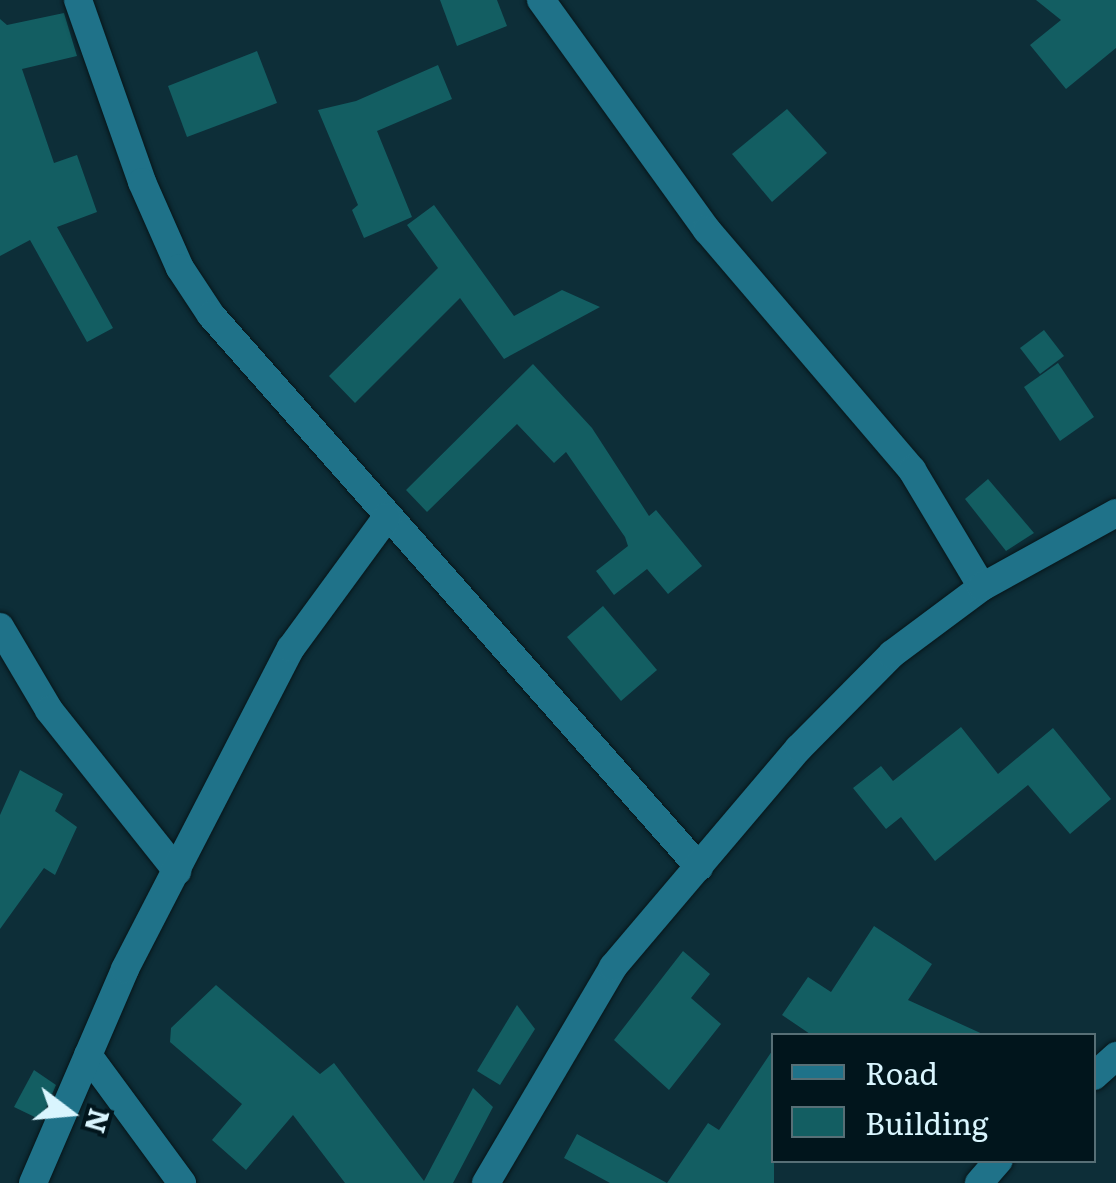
<!DOCTYPE html>
<style>
body{margin:0}
#map{position:relative;width:1116px;height:1183px;overflow:hidden;background:#0d2e38;font-family:Literata,serif}
div>[style]{position:absolute}
.building>*{inset:0;background:#135e62}
.roads{filter:drop-shadow(0 0 2px #071519) drop-shadow(0 0 2px #071519)}
.minor>*{height:28px;margin:-14px;padding:0 14px;transform-origin:14px;border-radius:14px;background:#1f7289}
span{translate:-50% -50%;white-space:nowrap;text-align:center;line-height:1.15;-webkit-text-stroke:8px #01151c;paint-order:stroke}
.legend{position:absolute;left:771px;top:1033px;width:325px;height:130px;box-sizing:border-box;background:#01151c;border:2px solid #576f76;margin:0;padding:12px 18px;list-style:none;font-size:30px;color:#d9f5fe}
.legend li{display:flex;align-items:center;gap:20px;height:50px}
.legend b{width:50px;border:2px solid #576f76}
.north{position:absolute;left:20px;top:1063px;width:100px;height:100px;-webkit-text-stroke:8px #01151c;paint-order:stroke;rotate:106deg;font-size:28px;font-weight:700;line-height:40px;text-align:center;color:#d9f5fe}
.north::after{content:'';display:block;margin:auto;width:35px;height:45px;background:#d9f5fe;clip-path:polygon(50% 0,100% 100%,50% 72%,0 100%)}
</style>
<div id="map">
<div class="building">
<i style="clip-path:polygon(440px 0,497px 0,507px 26px,457px 46px)"></i>
<i style="clip-path:polygon(1036px 0,1116px 0,1116px 48px,1066px 89px,1030px 45px,1061px 20px)"></i>
<i style="clip-path:polygon(64px 13px,77px 56px,22px 69px,54px 163px,77px 155px,97px 212px,57px 227px,113px 328px,87px 342px,30px 240px,0 256px,0 19px,7px 25px)"></i>
<i style="clip-path:polygon(257px 51px,277px 103px,187px 137px,168px 86px)"></i>
<i style="clip-path:polygon(438px 65px,452px 99px,377px 131px,412px 217px,364px 238px,352px 210px,358px 205px,318px 110px,356px 101px)"></i>
<i style="clip-path:polygon(787px 109px,827px 153px,772px 202px,732px 154px)"></i>
<i style="clip-path:polygon(434px 205px,514px 316px,562px 290px,600px 307px,504px 359px,460px 298px,355px 403px,329px 376px,438px 268px,407px 225px)"></i>
<i style="clip-path:polygon(1044px 330px,1064px 356px,1040px 374px,1020px 348px)"></i>
<i style="clip-path:polygon(1058px 363px,1094px 417px,1060px 441px,1024px 387px)"></i>
<i style="clip-path:polygon(533px 364px,592px 428px,649px 516px,656px 510px,702px 566px,668px 594px,647px 569px,614px 595px,596px 571px,628px 546px,625px 537px,566px 452px,554px 463px,517px 424px,427px 512px,406px 490px)"></i>
<i style="clip-path:polygon(988px 479px,1034px 533px,1006px 551px,965px 499px)"></i>
<i style="clip-path:polygon(603px 606px,657px 670px,621px 701px,567px 637px)"></i>
<i style="clip-path:polygon(961px 727px,998px 774px,1053px 728px,1111px 799px,1070px 834px,1028px 785px,935px 861px,901px 817px,886px 829px,853px 788px,881px 766px,893px 781px)"></i>
<i style="clip-path:polygon(20px 770px,63px 794px,55px 811px,77px 827px,55px 875px,44px 868px,0 929px,0 815px)"></i>
<i style="clip-path:polygon(874px 926px,932px 964px,908px 1000px,987px 1036px,813px 1036px,782px 1015px,808px 977px,831px 992px)"></i>
<i style="clip-path:polygon(683px 951px,710px 974px,691px 998px,721px 1024px,669px 1090px,614px 1040px)"></i>
<i style="clip-path:polygon(216px 985px,320px 1074px,334px 1063px,424px 1181px,473px 1088px,493px 1107px,453px 1183px,345px 1183px,293px 1115px,246px 1170px,212px 1140px,242px 1104px,170px 1042px,171px 1028px)"></i>
<i style="clip-path:polygon(517px 1005px,535px 1029px,500px 1085px,477px 1071px)"></i>
<i style="clip-path:polygon(774px 1048px,774px 1183px,610px 1183px,564px 1158px,577px 1134px,667px 1183px,708px 1123px,719px 1130px)"></i>
<i style="clip-path:polygon(34px 1070px,56px 1085px,41px 1120px,14px 1107px)"></i>
</div>
<div class="roads">
<div class="minor">
<i style="left:78px;top:0;width:193px;rotate:70.6deg"></i>
<i style="left:142px;top:182px;width:94px;rotate:66.2deg"></i>
<i style="left:180px;top:268px;width:56px;rotate:56.6deg"></i>
<i style="left:211px;top:315px;width:737px;rotate:48.52deg"></i>
<i style="left:541px;top:0;width:284px;rotate:54.2deg"></i>
<i style="left:707px;top:230px;width:316px;rotate:49.5deg"></i>
<i style="left:912px;top:470px;width:136px;rotate:59.1deg"></i>
<i style="left:0;top:627px;width:96px;rotate:59.4deg"></i>
<i style="left:49px;top:710px;width:206px;rotate:51.5deg"></i>
<i style="left:88px;top:1055px;width:159px;rotate:53.7deg"></i>
<i style="left:1094px;top:1076px;width:30px;rotate:-42deg"></i>
<i style="left:33px;top:1183px;width:233px;rotate:-66.7deg"></i>
<i style="left:125px;top:969px;width:361px;rotate:-62.7deg"></i>
<i style="left:291px;top:648px;width:162px;rotate:-53.8deg"></i>
<i style="left:486px;top:1183px;width:251px;rotate:-59.5deg"></i>
<i style="left:613px;top:967px;width:287px;rotate:-49.7deg"></i>
<i style="left:799px;top:748px;width:132px;rotate:-45.3deg"></i>
<i style="left:892px;top:654px;width:112px;rotate:-36.7deg"></i>
<i style="left:982px;top:587px;width:153px;rotate:-28.9deg"></i>
<i style="left:979px;top:1183px;width:30px;rotate:-49deg"></i>
</div>
</div>
<ul class="legend">
<li><b style="height:12px;background:#1f7289"></b>Road</li>
<li><b style="height:28px;background:#135e62"></b>Building</li>
</ul>
<div class="north">N</div>
</div>
